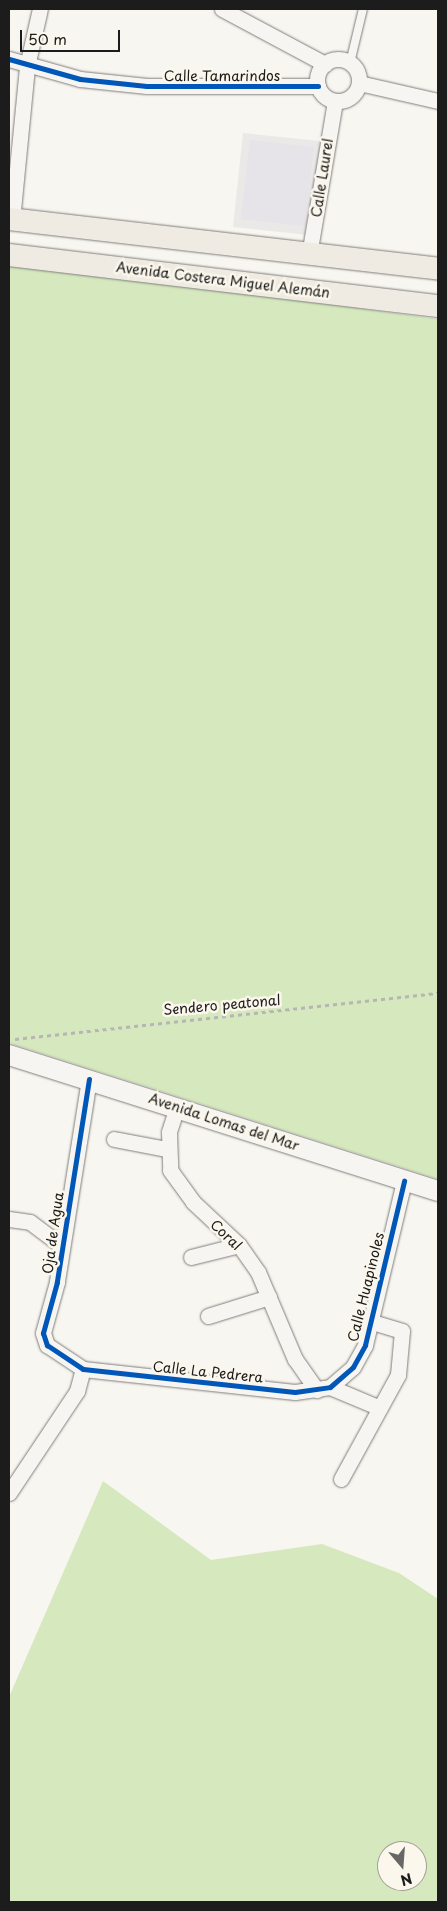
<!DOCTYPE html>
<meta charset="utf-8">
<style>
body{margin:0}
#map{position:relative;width:447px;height:1911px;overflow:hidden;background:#f8f6f0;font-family:"Playpen Sans",sans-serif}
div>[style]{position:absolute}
.built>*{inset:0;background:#ebe8e8}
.green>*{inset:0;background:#d6e8be}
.building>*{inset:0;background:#e7e4e9}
.path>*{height:2.5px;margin-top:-1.25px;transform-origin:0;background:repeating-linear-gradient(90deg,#b7b6b4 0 4px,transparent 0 8px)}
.roads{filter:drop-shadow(0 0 1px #7f7e7b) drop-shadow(0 0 1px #7f7e7b)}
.service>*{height:8px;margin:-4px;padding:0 4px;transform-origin:4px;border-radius:4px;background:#f6f5f1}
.minor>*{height:15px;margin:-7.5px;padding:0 7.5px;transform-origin:7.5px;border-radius:7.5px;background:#f6f5f1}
.minor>.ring{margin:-7.5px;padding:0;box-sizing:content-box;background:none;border:15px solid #f6f5f1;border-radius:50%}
.secondary>*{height:20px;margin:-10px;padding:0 10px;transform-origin:10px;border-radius:10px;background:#f6f5f1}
.primary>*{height:22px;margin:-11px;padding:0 11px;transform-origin:11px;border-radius:11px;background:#f0ebe2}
.cycleway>*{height:5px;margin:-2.5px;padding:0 2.5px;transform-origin:2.5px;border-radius:2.5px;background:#0057b8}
span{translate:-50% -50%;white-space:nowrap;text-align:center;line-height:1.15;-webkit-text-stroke:5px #fbf7ec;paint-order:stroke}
.street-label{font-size:14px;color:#1c1c1c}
.frame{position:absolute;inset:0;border:10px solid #1c1c1c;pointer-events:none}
.north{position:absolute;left:377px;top:1841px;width:50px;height:50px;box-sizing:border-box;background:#fbf7ec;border:1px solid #a29f99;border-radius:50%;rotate:162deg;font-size:14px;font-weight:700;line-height:20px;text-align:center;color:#1c1c1c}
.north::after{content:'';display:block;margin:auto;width:18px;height:22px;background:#696866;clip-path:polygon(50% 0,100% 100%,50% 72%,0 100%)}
.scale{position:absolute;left:20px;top:30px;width:100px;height:22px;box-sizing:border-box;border:2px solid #1c1c1c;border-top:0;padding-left:6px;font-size:15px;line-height:18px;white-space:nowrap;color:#1c1c1c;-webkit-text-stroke:4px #fbf7ec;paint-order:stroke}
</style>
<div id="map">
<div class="built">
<i style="clip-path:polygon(243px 133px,320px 141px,309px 235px,233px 227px)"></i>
</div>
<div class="green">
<i style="clip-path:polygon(9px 261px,438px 319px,438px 1179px,9px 1043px)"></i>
<i style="clip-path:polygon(evenodd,103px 1481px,211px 1560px,322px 1544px,399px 1573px,438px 1599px,438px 1902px,9px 1902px,9px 1697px,103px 1481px,387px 1851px,417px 1851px,417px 1881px,387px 1881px,387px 1851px)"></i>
</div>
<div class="building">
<i style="clip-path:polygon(250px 140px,314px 147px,305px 226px,241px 219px)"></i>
</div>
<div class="path">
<i style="left:15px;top:1039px;width:425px;rotate:-6.2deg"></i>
</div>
<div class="roads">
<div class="service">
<i style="left:350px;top:63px;width:56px;rotate:-76.5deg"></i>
</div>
<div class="minor">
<i style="left:222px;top:9px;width:117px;rotate:28.1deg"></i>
<i style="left:9px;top:59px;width:74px;rotate:15.7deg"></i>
<i style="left:80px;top:79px;width:67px;rotate:6deg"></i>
<i style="left:147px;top:86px;width:171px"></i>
<i class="ring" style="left:317px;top:59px;width:27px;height:27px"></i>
<i style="left:359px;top:83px;width:81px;rotate:12.8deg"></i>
<i style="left:12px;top:220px;width:155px;rotate:-84.4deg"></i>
<i style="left:27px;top:66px;width:58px;rotate:-77.2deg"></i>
<i style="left:309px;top:255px;width:156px;rotate:-80.4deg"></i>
<i style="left:89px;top:1079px;width:206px;rotate:99deg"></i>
<i style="left:57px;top:1282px;width:53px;rotate:105.4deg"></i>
<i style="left:43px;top:1333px;width:13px;rotate:72deg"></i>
<i style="left:47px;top:1345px;width:43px;rotate:33.7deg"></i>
<i style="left:83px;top:1369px;width:213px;rotate:6.2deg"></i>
<i style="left:295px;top:1392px;width:35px;rotate:-8deg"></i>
<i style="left:330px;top:1387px;width:30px;rotate:-41deg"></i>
<i style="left:353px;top:1367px;width:25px;rotate:-61deg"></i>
<i style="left:365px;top:1345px;width:169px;rotate:-76.6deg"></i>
<i style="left:177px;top:1107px;width:26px;rotate:108deg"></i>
<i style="left:169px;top:1132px;width:38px;rotate:88deg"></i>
<i style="left:170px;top:1170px;width:39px;rotate:54deg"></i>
<i style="left:193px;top:1202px;width:63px;rotate:43.1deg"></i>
<i style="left:239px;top:1245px;width:33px;rotate:55deg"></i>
<i style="left:258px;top:1272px;width:95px;rotate:67deg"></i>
<i style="left:295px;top:1359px;width:38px;rotate:55deg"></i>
<i style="left:114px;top:1139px;width:54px;rotate:10.7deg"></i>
<i style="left:9px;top:1219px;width:21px;rotate:8deg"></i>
<i style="left:30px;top:1222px;width:40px;rotate:37deg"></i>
<i style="left:191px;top:1257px;width:49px;rotate:-14deg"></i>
<i style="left:208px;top:1316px;width:64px;rotate:-17.3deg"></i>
<i style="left:330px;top:1387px;width:54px;rotate:22.8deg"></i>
<i style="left:341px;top:1479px;width:119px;rotate:-61.3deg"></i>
<i style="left:398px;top:1375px;width:44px;rotate:-84.8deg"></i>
<i style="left:402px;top:1331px;width:34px;rotate:-163deg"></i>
<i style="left:9px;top:1493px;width:123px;rotate:-56.3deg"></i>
<i style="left:77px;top:1391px;width:23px;rotate:-75deg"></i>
</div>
<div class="secondary">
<i style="left:9px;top:1055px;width:450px;rotate:17.6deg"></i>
</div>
<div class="primary">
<i style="left:9px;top:219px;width:432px;rotate:6.6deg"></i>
<i style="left:9px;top:255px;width:432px;rotate:6.8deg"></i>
</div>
</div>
<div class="cycleway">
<i style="left:9px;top:59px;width:74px;rotate:15.7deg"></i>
<i style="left:80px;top:79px;width:67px;rotate:6deg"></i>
<i style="left:147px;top:86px;width:171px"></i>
<i style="left:89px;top:1079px;width:206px;rotate:99deg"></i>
<i style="left:57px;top:1282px;width:53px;rotate:105.4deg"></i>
<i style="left:43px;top:1333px;width:13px;rotate:72deg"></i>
<i style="left:47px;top:1345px;width:43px;rotate:33.7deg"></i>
<i style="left:83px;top:1369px;width:213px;rotate:6.2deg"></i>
<i style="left:295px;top:1392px;width:35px;rotate:-8deg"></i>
<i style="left:330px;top:1387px;width:30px;rotate:-41deg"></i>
<i style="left:353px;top:1367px;width:25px;rotate:-61deg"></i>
<i style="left:365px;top:1345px;width:169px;rotate:-76.6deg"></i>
</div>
<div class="street-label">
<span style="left:222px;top:76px">Calle Tamarindos</span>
<span style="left:322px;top:178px;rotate:-81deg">Calle Laurel</span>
<span style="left:223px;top:280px;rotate:7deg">Avenida Costera Miguel Alemán</span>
<span style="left:222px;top:1005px;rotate:-5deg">Sendero peatonal</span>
<span style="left:224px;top:1122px;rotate:18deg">Avenida Lomas del Mar</span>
<span style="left:53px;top:1233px;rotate:-82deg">Oja de Agua</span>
<span style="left:226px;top:1235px;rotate:44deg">Coral</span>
<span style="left:366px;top:1287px;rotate:-76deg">Calle Huapinoles</span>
<span style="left:208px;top:1372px;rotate:6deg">Calle La Pedrera</span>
</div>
<div class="frame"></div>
<div class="north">N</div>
<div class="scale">50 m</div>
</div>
